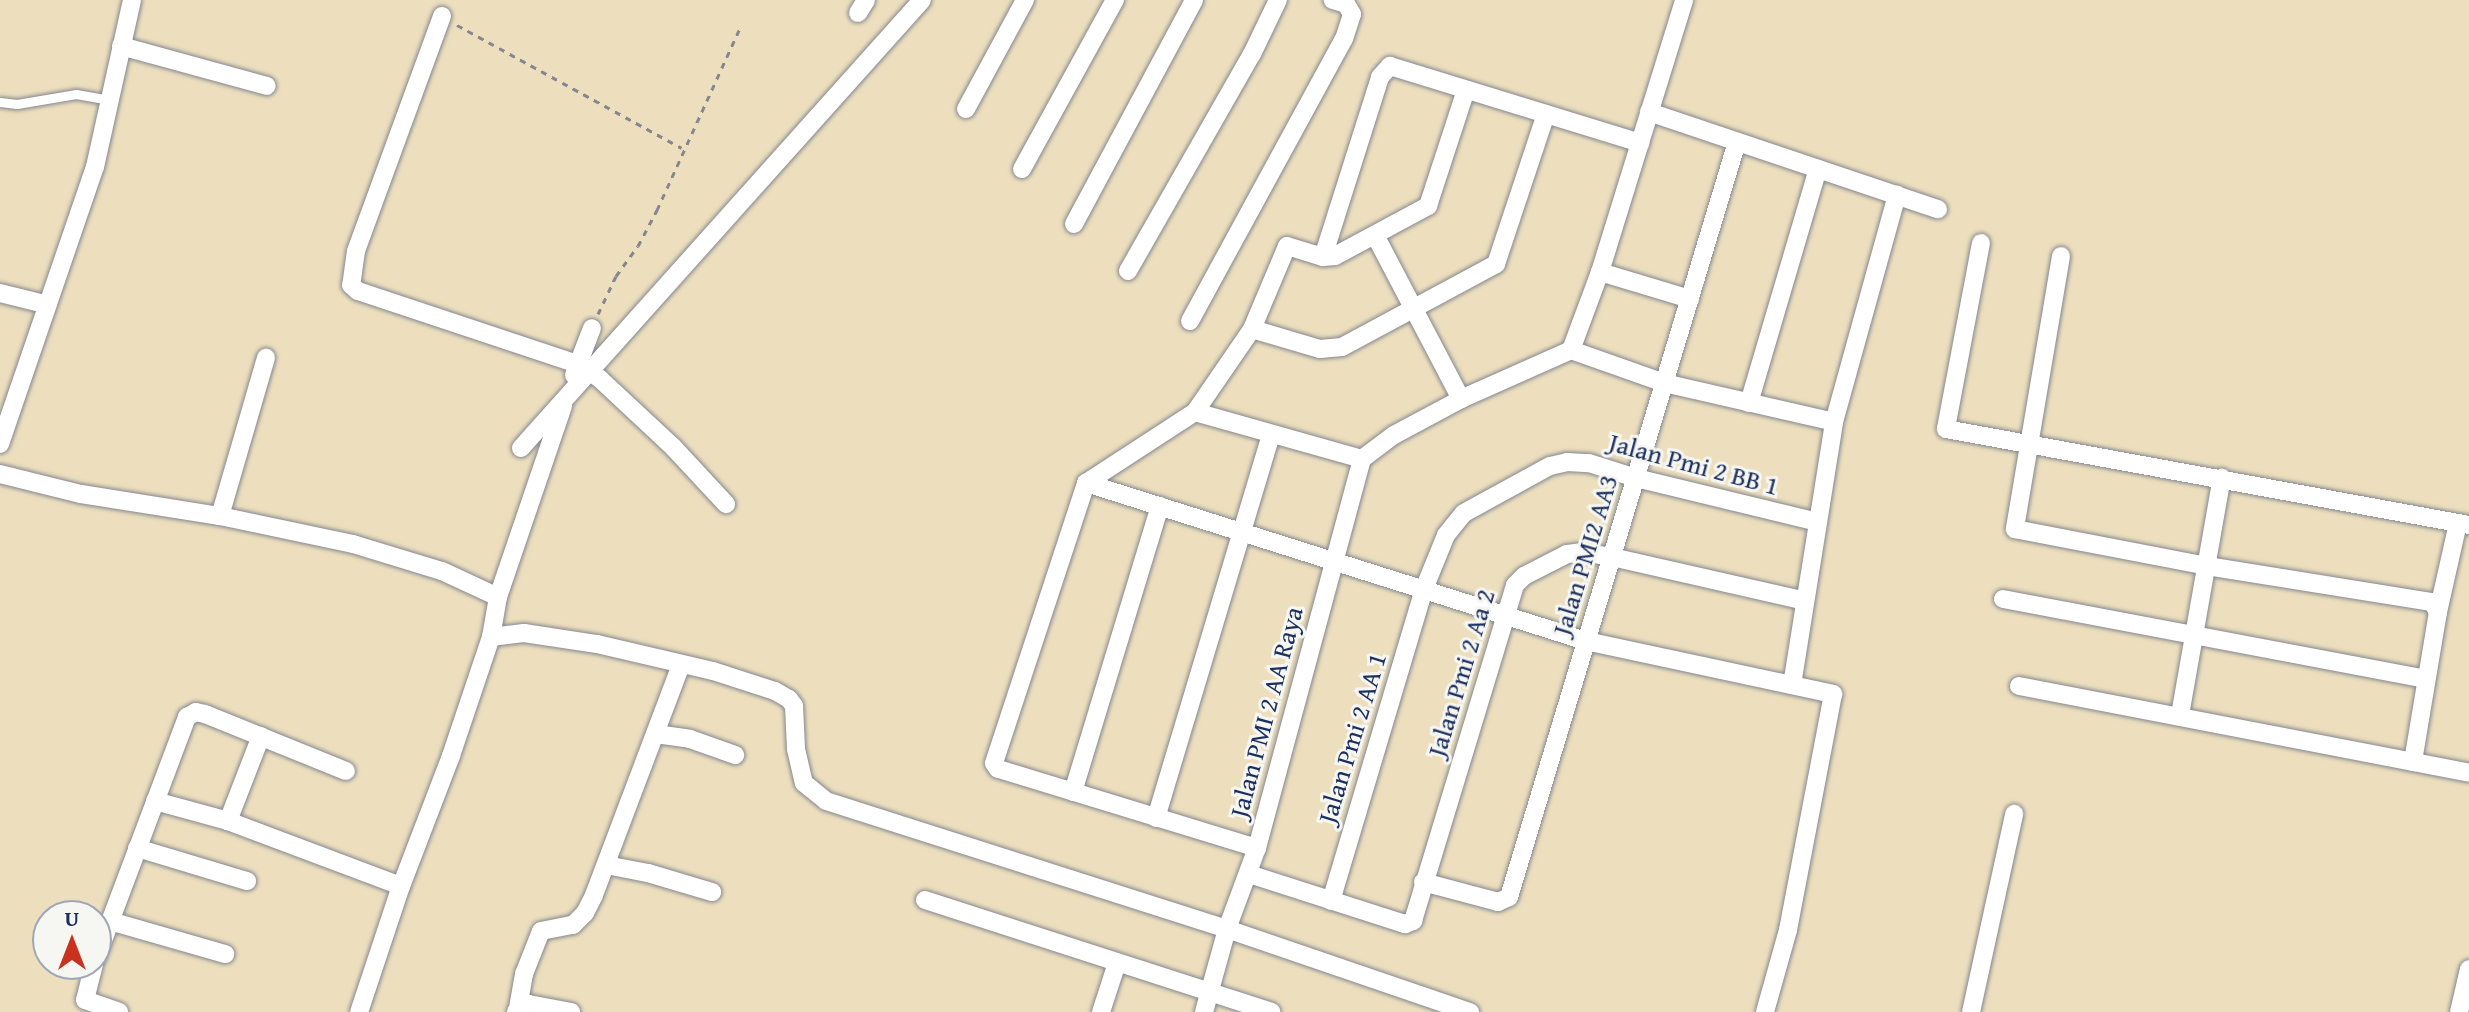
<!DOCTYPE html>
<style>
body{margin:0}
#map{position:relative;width:2469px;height:1012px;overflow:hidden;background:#eddfbe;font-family:"Gentium Book Plus",serif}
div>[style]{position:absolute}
.path>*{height:3px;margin-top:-1.5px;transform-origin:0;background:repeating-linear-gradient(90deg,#84878e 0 6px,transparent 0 12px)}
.roads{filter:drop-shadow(0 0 2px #84878e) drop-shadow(0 0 2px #84878e)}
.lane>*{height:9px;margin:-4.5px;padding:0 4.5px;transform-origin:4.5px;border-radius:4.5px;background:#fff}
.street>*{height:18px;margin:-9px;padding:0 9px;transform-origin:9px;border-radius:9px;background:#fff}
span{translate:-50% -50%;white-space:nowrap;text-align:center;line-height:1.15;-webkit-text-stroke:6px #f6f6f2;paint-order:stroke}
.street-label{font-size:26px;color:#1b2f5e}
.north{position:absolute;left:32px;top:900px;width:80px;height:80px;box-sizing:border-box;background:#f6f6f2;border:2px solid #9ea6b7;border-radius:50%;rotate:0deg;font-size:22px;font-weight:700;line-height:32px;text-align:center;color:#1b2f5e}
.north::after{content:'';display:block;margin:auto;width:28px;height:36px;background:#c8321e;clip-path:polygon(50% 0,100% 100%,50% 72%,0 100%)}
</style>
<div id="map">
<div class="path">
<i style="left:457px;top:25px;width:256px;rotate:28.7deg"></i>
<i style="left:598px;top:314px;width:42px;rotate:-64.7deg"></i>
<i style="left:616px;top:276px;width:37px;rotate:-54deg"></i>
<i style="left:638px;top:246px;width:41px;rotate:-62.2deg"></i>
<i style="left:657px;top:210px;width:200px;rotate:-65.5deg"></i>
</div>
<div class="roads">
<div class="lane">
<i style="left:0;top:102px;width:17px;rotate:7deg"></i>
<i style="left:17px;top:104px;width:60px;rotate:-9.6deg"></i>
<i style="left:76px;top:94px;width:36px;rotate:10deg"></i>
</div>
<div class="street">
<i style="left:858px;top:13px;width:15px;rotate:-58deg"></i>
<i style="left:442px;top:16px;width:250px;rotate:110.1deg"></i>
<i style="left:356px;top:251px;width:34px;rotate:98deg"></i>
<i style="left:351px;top:285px;width:9px;rotate:41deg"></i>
<i style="left:358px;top:291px;width:232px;rotate:18.4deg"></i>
<i style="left:578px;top:364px;width:27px;rotate:34deg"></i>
<i style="left:600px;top:379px;width:100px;rotate:43deg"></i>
<i style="left:673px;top:447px;width:78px;rotate:47.1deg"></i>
<i style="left:121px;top:46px;width:151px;rotate:15.3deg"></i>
<i style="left:966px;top:109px;width:124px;rotate:-61.6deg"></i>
<i style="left:1649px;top:112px;width:305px;rotate:18.6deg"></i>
<i style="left:1022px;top:169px;width:193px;rotate:-61.2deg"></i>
<i style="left:1074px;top:224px;width:254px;rotate:-61.8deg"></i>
<i style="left:1376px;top:237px;width:183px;rotate:62.3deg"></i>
<i style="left:1981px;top:243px;width:189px;rotate:100.7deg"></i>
<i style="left:1946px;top:429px;width:532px;rotate:10.4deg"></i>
<i style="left:2061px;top:256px;width:277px;rotate:99.6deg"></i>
<i style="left:2015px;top:529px;width:196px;rotate:10.9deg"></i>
<i style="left:2207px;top:566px;width:228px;rotate:9.1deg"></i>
<i style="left:2432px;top:602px;width:12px;rotate:59deg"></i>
<i style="left:2438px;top:612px;width:152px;rotate:99.5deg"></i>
<i style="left:1323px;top:257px;width:189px;rotate:-72.4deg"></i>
<i style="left:1380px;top:77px;width:15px;rotate:-48deg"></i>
<i style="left:1390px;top:66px;width:262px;rotate:17.1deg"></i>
<i style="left:1128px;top:271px;width:250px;rotate:-60.3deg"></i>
<i style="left:1252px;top:54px;width:60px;rotate:-64.3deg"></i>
<i style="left:1600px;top:272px;width:94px;rotate:16.7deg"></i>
<i style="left:0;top:293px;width:49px;rotate:14deg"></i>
<i style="left:1190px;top:321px;width:321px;rotate:-61.4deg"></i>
<i style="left:1344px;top:39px;width:26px;rotate:-72deg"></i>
<i style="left:1352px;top:14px;width:12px;rotate:-121deg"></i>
<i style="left:1346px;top:4px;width:14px;rotate:-163deg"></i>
<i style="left:1252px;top:329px;width:71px;rotate:16.4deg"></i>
<i style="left:1320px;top:349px;width:22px;rotate:-5deg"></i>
<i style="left:1342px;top:347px;width:175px;rotate:-28.3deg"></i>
<i style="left:1496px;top:264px;width:158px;rotate:-71.6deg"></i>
<i style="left:1571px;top:350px;width:83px;rotate:-69.6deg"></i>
<i style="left:1600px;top:272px;width:285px;rotate:-72.8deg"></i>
<i style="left:574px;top:375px;width:50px;rotate:-69deg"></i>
<i style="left:1749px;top:403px;width:244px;rotate:-73.6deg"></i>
<i style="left:1195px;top:412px;width:173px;rotate:15.7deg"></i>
<i style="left:0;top:444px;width:293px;rotate:-71.1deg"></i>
<i style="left:95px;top:167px;width:171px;rotate:-77.5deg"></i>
<i style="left:521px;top:448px;width:601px;rotate:-48.17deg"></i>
<i style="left:0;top:474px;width:83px;rotate:13.9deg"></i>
<i style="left:81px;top:494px;width:141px;rotate:9deg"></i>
<i style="left:220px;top:516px;width:136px;rotate:11.9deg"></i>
<i style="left:353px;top:544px;width:93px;rotate:16.9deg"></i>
<i style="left:442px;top:571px;width:62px;rotate:24.9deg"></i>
<i style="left:498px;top:597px;width:41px;rotate:99.9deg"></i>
<i style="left:491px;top:637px;width:126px;rotate:108.6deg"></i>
<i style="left:451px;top:756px;width:139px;rotate:111deg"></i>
<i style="left:401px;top:886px;width:133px;rotate:108.4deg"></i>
<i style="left:1086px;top:483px;width:130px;rotate:-33.1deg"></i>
<i style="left:1195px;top:412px;width:101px;rotate:-55.5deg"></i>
<i style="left:1252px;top:329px;width:90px;rotate:-67.1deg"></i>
<i style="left:1287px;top:246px;width:38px;rotate:17deg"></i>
<i style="left:1323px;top:257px;width:12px;rotate:-5deg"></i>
<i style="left:1335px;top:256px;width:106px;rotate:-28.3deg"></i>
<i style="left:1428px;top:206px;width:122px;rotate:-71.9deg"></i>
<i style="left:220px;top:516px;width:165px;rotate:-73.8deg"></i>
<i style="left:498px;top:597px;width:202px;rotate:-71.2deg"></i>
<i style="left:2003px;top:599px;width:430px;rotate:10.7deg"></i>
<i style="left:2438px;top:612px;width:91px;rotate:-77.3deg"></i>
<i style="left:491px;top:637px;width:33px;rotate:-7deg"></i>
<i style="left:524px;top:633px;width:74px;rotate:8.6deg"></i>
<i style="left:597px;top:644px;width:119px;rotate:13.1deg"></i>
<i style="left:713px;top:671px;width:65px;rotate:17.9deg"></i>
<i style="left:775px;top:691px;width:16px;rotate:30deg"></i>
<i style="left:789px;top:699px;width:9px;rotate:54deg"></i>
<i style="left:794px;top:706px;width:43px;rotate:87.3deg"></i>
<i style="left:796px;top:749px;width:35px;rotate:77deg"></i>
<i style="left:804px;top:783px;width:28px;rotate:39deg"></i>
<i style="left:826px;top:801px;width:421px;rotate:17.7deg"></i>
<i style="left:1227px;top:929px;width:257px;rotate:18.9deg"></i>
<i style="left:1792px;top:685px;width:266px;rotate:-80.9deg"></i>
<i style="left:1834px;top:422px;width:236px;rotate:-74.5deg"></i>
<i style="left:2019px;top:686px;width:458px;rotate:10.9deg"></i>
<i style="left:2180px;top:715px;width:241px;rotate:-80deg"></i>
<i style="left:656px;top:734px;width:34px;rotate:8deg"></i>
<i style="left:690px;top:739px;width:48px;rotate:19.6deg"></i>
<i style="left:1073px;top:792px;width:299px;rotate:-73.1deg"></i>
<i style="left:155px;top:801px;width:76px;rotate:15.3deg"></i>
<i style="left:228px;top:821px;width:185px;rotate:20.6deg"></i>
<i style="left:1156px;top:818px;width:400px;rotate:-73.3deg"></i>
<i style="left:228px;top:821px;width:91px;rotate:-68.8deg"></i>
<i style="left:137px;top:848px;width:115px;rotate:16.7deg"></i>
<i style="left:1257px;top:848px;width:271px;rotate:-163deg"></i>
<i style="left:998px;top:769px;width:7px;rotate:-124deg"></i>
<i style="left:994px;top:763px;width:295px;rotate:-71.8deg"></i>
<i style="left:1086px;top:483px;width:524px;rotate:17.54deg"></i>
<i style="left:1586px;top:641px;width:253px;rotate:12.1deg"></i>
<i style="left:1833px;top:694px;width:240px;rotate:100.8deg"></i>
<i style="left:1788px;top:930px;width:85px;rotate:105.7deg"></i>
<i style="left:606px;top:865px;width:43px;rotate:10.8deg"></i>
<i style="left:648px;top:873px;width:67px;rotate:16.5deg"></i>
<i style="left:1249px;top:874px;width:164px;rotate:17.8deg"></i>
<i style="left:1405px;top:924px;width:9px;rotate:-21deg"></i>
<i style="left:1413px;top:921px;width:351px;rotate:-73.1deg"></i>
<i style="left:1515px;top:585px;width:13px;rotate:-45deg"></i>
<i style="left:1524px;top:576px;width:48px;rotate:-27.1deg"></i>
<i style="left:1567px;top:554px;width:16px;rotate:-7deg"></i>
<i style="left:1583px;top:552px;width:29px;rotate:10deg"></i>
<i style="left:1612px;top:557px;width:198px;rotate:12.8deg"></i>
<i style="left:1423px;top:882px;width:78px;rotate:14.9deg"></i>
<i style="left:1498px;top:902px;width:12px;rotate:-24deg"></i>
<i style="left:1509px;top:897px;width:789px;rotate:-73.2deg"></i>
<i style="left:925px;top:900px;width:364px;rotate:17.9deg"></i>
<i style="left:1331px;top:901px;width:326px;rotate:-73.4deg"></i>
<i style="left:1424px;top:589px;width:58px;rotate:-67.8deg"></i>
<i style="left:1446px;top:535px;width:28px;rotate:-51deg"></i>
<i style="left:1464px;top:513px;width:98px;rotate:-28.7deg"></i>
<i style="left:1550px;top:466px;width:17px;rotate:-13deg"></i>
<i style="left:1567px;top:462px;width:22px;rotate:3deg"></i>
<i style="left:1589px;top:463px;width:49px;rotate:17.7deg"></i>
<i style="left:1636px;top:478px;width:187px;rotate:13.6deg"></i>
<i style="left:110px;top:921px;width:120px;rotate:16deg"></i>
<i style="left:96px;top:959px;width:259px;rotate:-69.4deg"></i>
<i style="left:187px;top:717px;width:10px;rotate:-29deg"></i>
<i style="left:196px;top:712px;width:9px;rotate:13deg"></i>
<i style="left:205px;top:714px;width:152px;rotate:22deg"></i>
<i style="left:94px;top:964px;width:37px;rotate:104deg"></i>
<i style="left:85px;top:1000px;width:36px;rotate:19deg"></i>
<i style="left:518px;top:1008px;width:35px;rotate:-80deg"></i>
<i style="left:524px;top:974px;width:46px;rotate:-68.4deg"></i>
<i style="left:541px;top:931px;width:33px;rotate:-11deg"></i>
<i style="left:573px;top:925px;width:17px;rotate:-45deg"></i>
<i style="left:585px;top:913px;width:20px;rotate:-63deg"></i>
<i style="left:594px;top:895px;width:246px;rotate:-69.3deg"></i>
<i style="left:516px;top:1012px;width:15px;rotate:-32deg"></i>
<i style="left:529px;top:1004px;width:43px;rotate:10.8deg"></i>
<i style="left:1101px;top:1012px;width:52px;rotate:-71.9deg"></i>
<i style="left:1204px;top:1012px;width:86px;rotate:-74.5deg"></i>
<i style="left:1227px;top:929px;width:86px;rotate:-69.7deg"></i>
<i style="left:1257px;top:848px;width:403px;rotate:-74.9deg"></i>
<i style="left:1362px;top:459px;width:40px;rotate:-37deg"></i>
<i style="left:1394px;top:435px;width:76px;rotate:-28.2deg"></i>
<i style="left:1461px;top:399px;width:120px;rotate:-24deg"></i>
<i style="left:1571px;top:350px;width:99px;rotate:19.5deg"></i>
<i style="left:1664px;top:383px;width:174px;rotate:12.9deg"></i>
<i style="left:1971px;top:1012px;width:203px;rotate:-77.7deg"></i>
<i style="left:2459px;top:1012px;width:44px;rotate:-76.9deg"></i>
</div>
</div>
<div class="street-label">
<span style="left:1694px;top:464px;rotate:15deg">Jalan Pmi 2 BB 1</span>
<span style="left:1585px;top:555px;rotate:-73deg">Jalan PMI2 AA3</span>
<span style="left:1461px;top:673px;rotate:-73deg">Jalan Pmi 2 Aa 2</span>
<span style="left:1266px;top:712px;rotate:-75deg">Jalan PMI 2 AA Raya</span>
<span style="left:1352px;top:738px;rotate:-73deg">Jalan Pmi 2 AA 1</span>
</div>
<div class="north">U</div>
</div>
